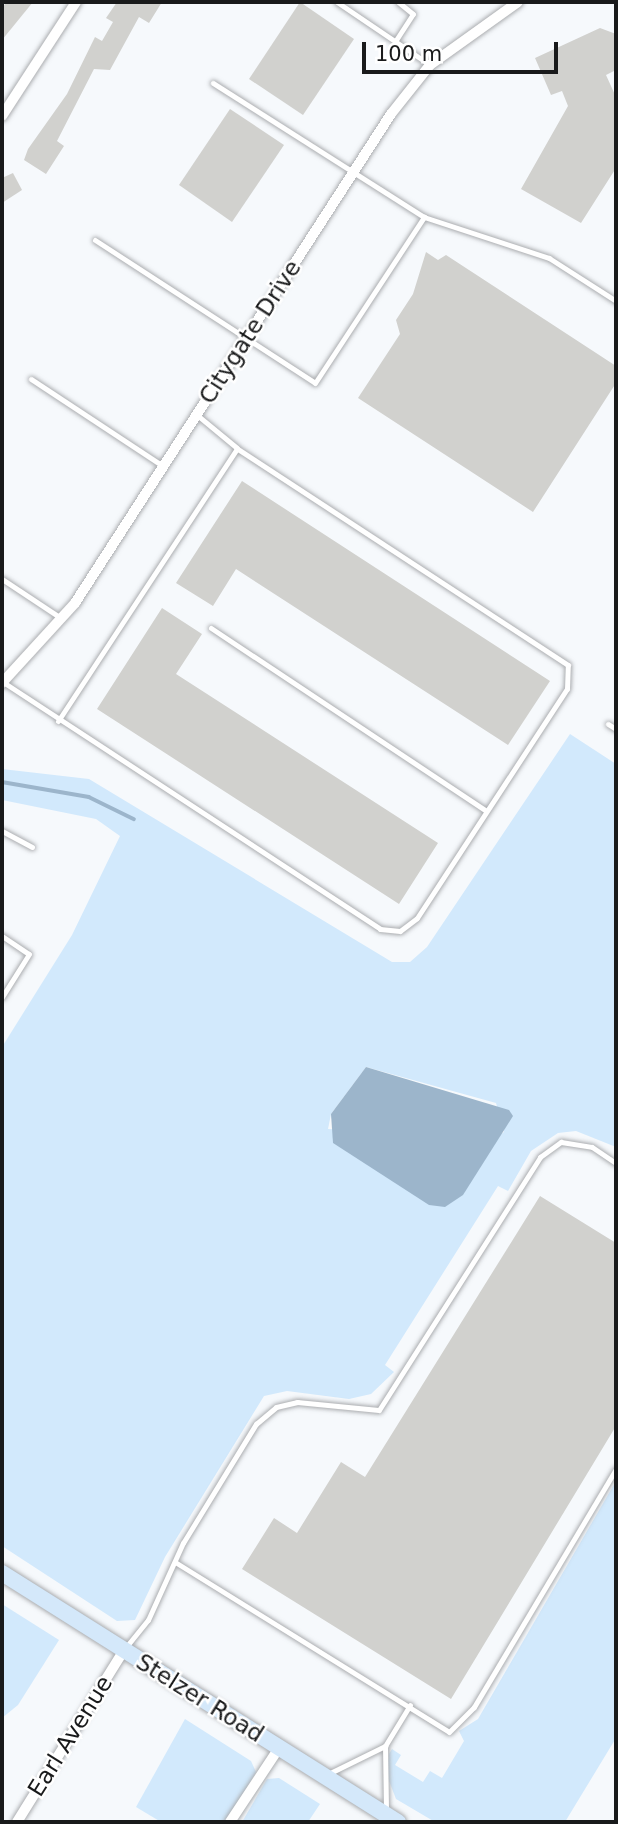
<!DOCTYPE html>
<style>
body{margin:0}
#map{position:relative;width:618px;height:1824px;overflow:hidden;background:#f6f9fc;font-family:"DejaVu Sans",sans-serif}
div>[style]{position:absolute}
.green>*{inset:0;background:#d2e9fc}
.water>*{inset:0;background:#9cb5cb}
.stream>*{height:3.5px;margin:-1.75px;padding:0 1.75px;transform-origin:1.75px;border-radius:1.75px;background:#9cb5cb}
.building>*{inset:0;background:#d1d1ce}
.roads{filter:drop-shadow(0 0 2px #abadb0) drop-shadow(0 0 2px #abadb0)}
.lane>*{height:5px;margin:-2.5px;padding:0 2.5px;transform-origin:2.5px;border-radius:2.5px;background:#fff}
.street>*{height:10px;margin:-5px;padding:0 5px;transform-origin:5px;border-radius:5px;background:#fff}
.primary>*{height:16px;margin:-8px;padding:0 8px;transform-origin:8px;border-radius:8px;background:#d4e8fa}
span{translate:-50% -50%;white-space:nowrap;text-align:center;line-height:1.15;-webkit-text-stroke:5px #fff;paint-order:stroke}
.street-label{font-size:23px;color:#191a1b}
.frame{position:absolute;inset:0;border:4px solid #191a1b;pointer-events:none}
.scale{position:absolute;left:362px;top:42px;width:196px;height:32px;box-sizing:border-box;border:4px solid #191a1b;border-top:0;padding-left:9px;font-size:21px;line-height:24px;white-space:nowrap;color:#191a1b;-webkit-text-stroke:5px #fff;paint-order:stroke}
</style>
<div id="map">
<div class="green">
<i style="clip-path:polygon(evenodd,570px 734px,616px 764px,616px 1147px,576px 1131px,558px 1133px,531px 1151px,508px 1191px,498px 1186px,385px 1365px,394px 1372px,371px 1394px,349px 1399px,287px 1391px,264px 1396px,165px 1557px,135px 1620px,117px 1621px,2px 1546px,2px 1047px,72px 935px,120px 836px,96px 819px,2px 800px,2px 769px,89px 779px,392px 962px,410px 962px,427px 947px,570px 734px,366px 1067px,496px 1103px,504px 1132px,494px 1139px,328px 1129px,331px 1114px,366px 1067px)"></i>
<i style="clip-path:polygon(616px 1481px,616px 1738px,565px 1822px,435px 1822px,396px 1799px,386px 1773px,389px 1754px,392px 1749px,401px 1755px,395px 1765px,423px 1782px,430px 1771px,442px 1778px,464px 1741px,459px 1731px,478px 1719px)"></i>
<i style="clip-path:polygon(2px 1604px,59px 1640px,18px 1705px,2px 1718px)"></i>
<i style="clip-path:polygon(185px 1719px,251px 1761px,256px 1772px,227px 1822px,161px 1822px,136px 1807px)"></i>
<i style="clip-path:polygon(279px 1778px,320px 1804px,308px 1822px,242px 1822px,267px 1779px)"></i>
</div>
<div class="water">
<i style="clip-path:polygon(366px 1067px,509px 1110px,513px 1116px,463px 1195px,445px 1207px,429px 1205px,333px 1143px,331px 1114px)"></i>
</div>
<div class="stream">
<i style="left:2px;top:782px;width:88px;rotate:9.8deg"></i>
<i style="left:89px;top:797px;width:50px;rotate:26.1deg"></i>
</div>
<div class="building">
<i style="clip-path:polygon(6px 2px,33px 2px,2px 40px,2px 9px)"></i>
<i style="clip-path:polygon(117px 2px,162px 2px,149px 23px,139px 17px,110px 70px,94px 69px,57px 141px,64px 146px,46px 174px,24px 160px,28px 149px,67px 94px,95px 37px,102px 41px,113px 22px,106px 18px)"></i>
<i style="clip-path:polygon(300px 2px,354px 39px,303px 115px,249px 79px)"></i>
<i style="clip-path:polygon(600px 28px,616px 34px,616px 70px,606px 75px,616px 97px,616px 168px,581px 223px,521px 189px,568px 106px,562px 91px,551px 95px,535px 58px)"></i>
<i style="clip-path:polygon(230px 109px,284px 145px,232px 222px,179px 185px)"></i>
<i style="clip-path:polygon(13px 173px,22px 190px,2px 203px,2px 178px)"></i>
<i style="clip-path:polygon(426px 252px,438px 260px,446px 255px,616px 366px,616px 383px,533px 512px,358px 398px,400px 334px,396px 320px,413px 294px)"></i>
<i style="clip-path:polygon(242px 481px,550px 681px,508px 745px,236px 569px,213px 606px,176px 583px)"></i>
<i style="clip-path:polygon(162px 608px,202px 634px,176px 674px,438px 843px,399px 904px,97px 709px)"></i>
<i style="clip-path:polygon(540px 1196px,616px 1243px,616px 1426px,451px 1699px,242px 1569px,274px 1518px,297px 1533px,341px 1462px,365px 1477px)"></i>
</div>
<div class="roads">
<div class="lane">
<i style="left:337px;top:2px;width:112px;rotate:34.1deg"></i>
<i style="left:396px;top:40px;width:31px;rotate:-57deg"></i>
<i style="left:413px;top:14px;width:19px;rotate:-141deg"></i>
<i style="left:424px;top:217px;width:132px;rotate:18.2deg"></i>
<i style="left:549px;top:258px;width:80px;rotate:32.7deg"></i>
<i style="left:95px;top:240px;width:262px;rotate:33deg"></i>
<i style="left:315px;top:383px;width:199px;rotate:-56.7deg"></i>
<i style="left:424px;top:217px;width:250px;rotate:-147.6deg"></i>
<i style="left:31px;top:379px;width:158px;rotate:33.4deg"></i>
<i style="left:2px;top:579px;width:71px;rotate:33.5deg"></i>
<i style="left:211px;top:628px;width:330px;rotate:33.6deg"></i>
<i style="left:3px;top:682px;width:451px;rotate:33.2deg"></i>
<i style="left:380px;top:929px;width:20px;rotate:6deg"></i>
<i style="left:400px;top:931px;width:21px;rotate:-37deg"></i>
<i style="left:417px;top:918px;width:274px;rotate:-56.8deg"></i>
<i style="left:567px;top:689px;width:24px;rotate:-88deg"></i>
<i style="left:568px;top:665px;width:396px;rotate:-146.8deg"></i>
<i style="left:237px;top:448px;width:52px;rotate:-140.5deg"></i>
<i style="left:58px;top:721px;width:326px;rotate:-56.7deg"></i>
<i style="left:608px;top:724px;width:9px;rotate:32deg"></i>
<i style="left:2px;top:831px;width:34px;rotate:28deg"></i>
<i style="left:2px;top:936px;width:32px;rotate:34deg"></i>
<i style="left:29px;top:954px;width:51px;rotate:122.1deg"></i>
<i style="left:175px;top:1562px;width:322px;rotate:31.8deg"></i>
<i style="left:449px;top:1732px;width:35px;rotate:-45deg"></i>
<i style="left:474px;top:1707px;width:277px;rotate:-59.2deg"></i>
<i style="left:126px;top:1647px;width:35px;rotate:-51deg"></i>
<i style="left:148px;top:1620px;width:85px;rotate:-65.6deg"></i>
<i style="left:183px;top:1543px;width:140px;rotate:-58.5deg"></i>
<i style="left:256px;top:1424px;width:26px;rotate:-40deg"></i>
<i style="left:276px;top:1407px;width:22px;rotate:-13deg"></i>
<i style="left:297px;top:1402px;width:82px;rotate:5.6deg"></i>
<i style="left:379px;top:1410px;width:300px;rotate:-57.5deg"></i>
<i style="left:540px;top:1157px;width:26px;rotate:-36deg"></i>
<i style="left:561px;top:1142px;width:31px;rotate:9deg"></i>
<i style="left:592px;top:1147px;width:29px;rotate:34deg"></i>
<i style="left:328px;top:1774px;width:64px;rotate:-26.2deg"></i>
<i style="left:386px;top:1809px;width:63px;rotate:-90.9deg"></i>
<i style="left:385px;top:1746px;width:48px;rotate:-58.6deg"></i>
</div>
<div class="street">
<i style="left:2px;top:116px;width:136px;rotate:-57deg"></i>
<i style="left:2px;top:683px;width:108px;rotate:-47.6deg"></i>
<i style="left:75px;top:603px;width:582px;rotate:-57.13deg"></i>
<i style="left:391px;top:114px;width:63px;rotate:-51.5deg"></i>
<i style="left:430px;top:65px;width:108px;rotate:-35.6deg"></i>
<i style="left:17px;top:1822px;width:203px;rotate:-58.1deg"></i>
<i style="left:230px;top:1822px;width:89px;rotate:-56.5deg"></i>
</div>
<div class="primary">
<i style="left:2px;top:1573px;width:468px;rotate:32.2deg"></i>
</div>
</div>
<div class="street-label">
<span style="left:250px;top:332px;rotate:-57deg">Citygate Drive</span>
<span style="left:200px;top:1698px;rotate:32deg">Stelzer Road</span>
<span style="left:70px;top:1736px;rotate:-58deg">Earl Avenue</span>
</div>
<div class="frame"></div>
<div class="scale">100 m</div>
</div>
